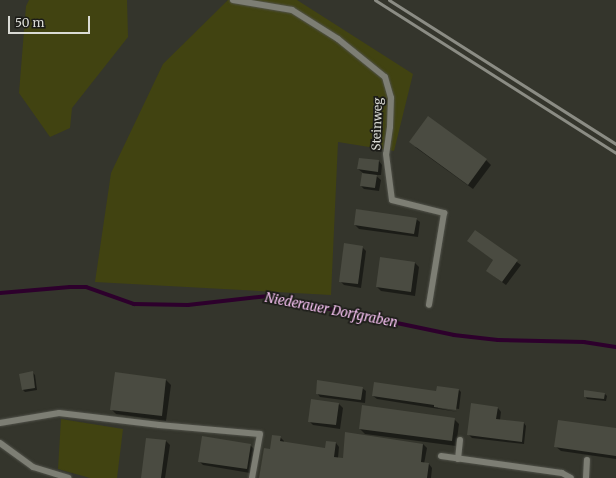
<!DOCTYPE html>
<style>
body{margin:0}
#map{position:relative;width:616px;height:478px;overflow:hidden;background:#34352c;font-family:Merriweather,serif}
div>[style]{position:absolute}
.green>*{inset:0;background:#414311}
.shadow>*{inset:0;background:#0007}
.stream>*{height:3.5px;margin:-1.75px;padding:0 1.75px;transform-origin:1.75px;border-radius:1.75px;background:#2d002c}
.building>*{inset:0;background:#4a4b41}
.roads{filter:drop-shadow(0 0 1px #51524a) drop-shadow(0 0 1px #51524a)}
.service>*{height:6px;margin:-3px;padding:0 3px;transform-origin:3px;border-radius:3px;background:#7d7e74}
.rail>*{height:3px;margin:-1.5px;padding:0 1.5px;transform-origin:1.5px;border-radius:1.5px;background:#8b8c84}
span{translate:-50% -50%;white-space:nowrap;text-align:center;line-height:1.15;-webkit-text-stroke:3.5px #1c1c18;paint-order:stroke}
.street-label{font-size:12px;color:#dadbd5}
.water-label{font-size:13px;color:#fac4f6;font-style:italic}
.scale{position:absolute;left:8px;top:16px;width:82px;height:18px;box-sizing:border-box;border:2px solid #dadbd5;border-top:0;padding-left:5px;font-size:12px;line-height:14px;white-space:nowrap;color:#dadbd5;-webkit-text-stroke:3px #1c1c18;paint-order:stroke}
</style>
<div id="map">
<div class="green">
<i style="clip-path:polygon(29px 0,127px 0,128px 37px,72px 108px,70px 128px,50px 137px,19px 93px,26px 6px)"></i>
<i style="clip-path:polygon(228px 0,297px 0,413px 74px,394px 151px,338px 142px,331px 295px,95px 282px,111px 173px,163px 64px)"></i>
<i style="clip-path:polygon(61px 419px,123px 429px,117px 478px,90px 478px,58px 469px)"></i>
</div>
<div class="shadow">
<i style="clip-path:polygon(415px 147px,486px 160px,491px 165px,473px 189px)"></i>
<i style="clip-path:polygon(379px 161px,382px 165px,381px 175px,375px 175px,381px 180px,379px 191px,364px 189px,361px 186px,363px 173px,358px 169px)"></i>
<i style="clip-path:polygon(416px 219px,420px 222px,418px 237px,359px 229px,355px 225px)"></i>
<i style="clip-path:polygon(475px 231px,521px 265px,506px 285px,487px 271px,494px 260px,468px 241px)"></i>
<i style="clip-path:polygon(362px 247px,366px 251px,361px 288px,344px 285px,340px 281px)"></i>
<i style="clip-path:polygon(381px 258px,415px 263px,419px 267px,415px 296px,381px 291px,377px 287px)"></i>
<i style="clip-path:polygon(32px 372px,35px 375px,37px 390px,25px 392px,23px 390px)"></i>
<i style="clip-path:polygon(116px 373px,166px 380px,171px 385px,166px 421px,116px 414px,111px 409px)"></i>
<i style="clip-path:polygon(362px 388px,366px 391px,365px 403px,320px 397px,317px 393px)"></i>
<i style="clip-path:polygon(459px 390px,461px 392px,459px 409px,438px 406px,438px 408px,458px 412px,377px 399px,373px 396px)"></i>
<i style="clip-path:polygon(605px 394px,607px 396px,606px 401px,587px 399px,585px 396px)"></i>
<i style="clip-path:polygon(312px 400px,339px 404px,343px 408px,340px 429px,313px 425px,309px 421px)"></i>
<i style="clip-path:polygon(498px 408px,501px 412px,500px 420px,524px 423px,526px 426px,524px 444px,472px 438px,468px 434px)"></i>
<i style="clip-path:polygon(454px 419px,459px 424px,456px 446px,365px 434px,360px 429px)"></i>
<i style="clip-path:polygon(616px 429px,616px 459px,561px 451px,555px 446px)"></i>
<i style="clip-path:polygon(280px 437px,284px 441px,284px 443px,325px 449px,336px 443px,339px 447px,338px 458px,344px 459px,423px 444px,427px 448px,424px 464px,429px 464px,432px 468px,431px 478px,260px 478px,271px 450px)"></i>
<i style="clip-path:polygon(166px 441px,170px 445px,165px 478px,142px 478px)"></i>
<i style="clip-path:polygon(250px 445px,254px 449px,250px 473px,203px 465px,199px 461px)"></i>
</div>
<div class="stream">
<i style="left:0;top:293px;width:70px;rotate:-4.9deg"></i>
<i style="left:70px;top:287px;width:16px"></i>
<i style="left:86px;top:287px;width:51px;rotate:19.5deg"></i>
<i style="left:134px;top:304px;width:54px;rotate:1.1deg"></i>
<i style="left:188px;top:305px;width:81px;rotate:-6.4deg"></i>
<i style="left:268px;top:296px;width:190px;rotate:11.8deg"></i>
<i style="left:454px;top:335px;width:44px;rotate:6.5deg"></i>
<i style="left:498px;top:340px;width:86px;rotate:1.3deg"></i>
<i style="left:584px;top:342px;width:32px;rotate:9deg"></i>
</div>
<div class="building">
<i style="clip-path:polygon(428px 116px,487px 159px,468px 185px,409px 142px)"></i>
<i style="clip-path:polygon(359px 158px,379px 160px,378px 172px,357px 169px)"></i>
<i style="clip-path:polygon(362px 173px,377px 175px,375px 188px,360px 186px)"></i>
<i style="clip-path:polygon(356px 209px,417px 218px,414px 234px,354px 225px)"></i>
<i style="clip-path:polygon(475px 230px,518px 260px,502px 282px,486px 271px,493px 260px,467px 241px)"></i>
<i style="clip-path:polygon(344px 243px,363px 246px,358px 284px,339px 282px)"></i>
<i style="clip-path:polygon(380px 257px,415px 262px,411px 292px,376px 287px)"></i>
<i style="clip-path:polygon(33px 371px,35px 388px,22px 390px,19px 374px)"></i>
<i style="clip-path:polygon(115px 372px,166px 379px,162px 416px,110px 410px)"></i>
<i style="clip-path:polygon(317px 380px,363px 387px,361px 400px,316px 394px)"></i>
<i style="clip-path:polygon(374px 382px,436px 391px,437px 386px,459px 389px,456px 410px,434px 407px,434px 405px,372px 396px)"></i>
<i style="clip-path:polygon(584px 390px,605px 393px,604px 399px,584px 397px)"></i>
<i style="clip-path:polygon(311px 399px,339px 403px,336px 425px,308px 422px)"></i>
<i style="clip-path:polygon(471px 403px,498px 407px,496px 419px,524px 422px,522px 442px,467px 435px)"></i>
<i style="clip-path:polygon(362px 405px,455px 418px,452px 441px,359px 429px)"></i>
<i style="clip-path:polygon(558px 420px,616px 428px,616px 456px,554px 447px)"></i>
<i style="clip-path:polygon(345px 432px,423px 444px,421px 462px,429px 463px,427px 478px,259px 478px,264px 448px,270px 449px,272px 435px,281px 436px,280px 441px,325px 448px,326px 441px,336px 442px,334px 457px,343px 458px)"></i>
<i style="clip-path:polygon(202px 436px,251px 444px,247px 469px,198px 462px)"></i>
<i style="clip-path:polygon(146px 438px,166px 440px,161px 478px,141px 478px)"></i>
</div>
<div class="roads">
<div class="service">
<i style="left:233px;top:0;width:60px;rotate:9.6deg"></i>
<i style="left:292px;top:10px;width:54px;rotate:32.2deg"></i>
<i style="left:338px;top:39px;width:60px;rotate:39deg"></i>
<i style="left:385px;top:77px;width:22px;rotate:74deg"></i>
<i style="left:391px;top:98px;width:29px;rotate:92deg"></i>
<i style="left:390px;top:127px;width:27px;rotate:98deg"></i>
<i style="left:386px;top:154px;width:46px;rotate:82.6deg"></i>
<i style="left:392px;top:200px;width:54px;rotate:14deg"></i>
<i style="left:444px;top:213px;width:93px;rotate:99.3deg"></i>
<i style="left:0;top:423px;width:60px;rotate:-9.6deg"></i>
<i style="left:59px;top:413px;width:101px;rotate:6.8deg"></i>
<i style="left:159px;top:425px;width:101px;rotate:5.1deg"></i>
<i style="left:260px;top:434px;width:45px;rotate:100.3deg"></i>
<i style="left:0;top:443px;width:41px;rotate:36deg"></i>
<i style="left:33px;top:467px;width:37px;rotate:17deg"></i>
<i style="left:441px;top:456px;width:122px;rotate:8deg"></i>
<i style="left:562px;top:473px;width:10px;rotate:29deg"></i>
<i style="left:458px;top:459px;width:19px;rotate:-84deg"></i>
<i style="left:586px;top:478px;width:18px;rotate:-87deg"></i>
</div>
</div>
<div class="rail">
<i style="left:375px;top:0;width:285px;rotate:32.4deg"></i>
<i style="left:389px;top:0;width:269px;rotate:32.4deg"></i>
</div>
<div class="street-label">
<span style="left:377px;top:124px;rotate:-88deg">Steinweg</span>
</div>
<div class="water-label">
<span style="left:331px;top:311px;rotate:11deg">Niederauer Dorfgraben</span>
</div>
<div class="scale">50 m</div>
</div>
